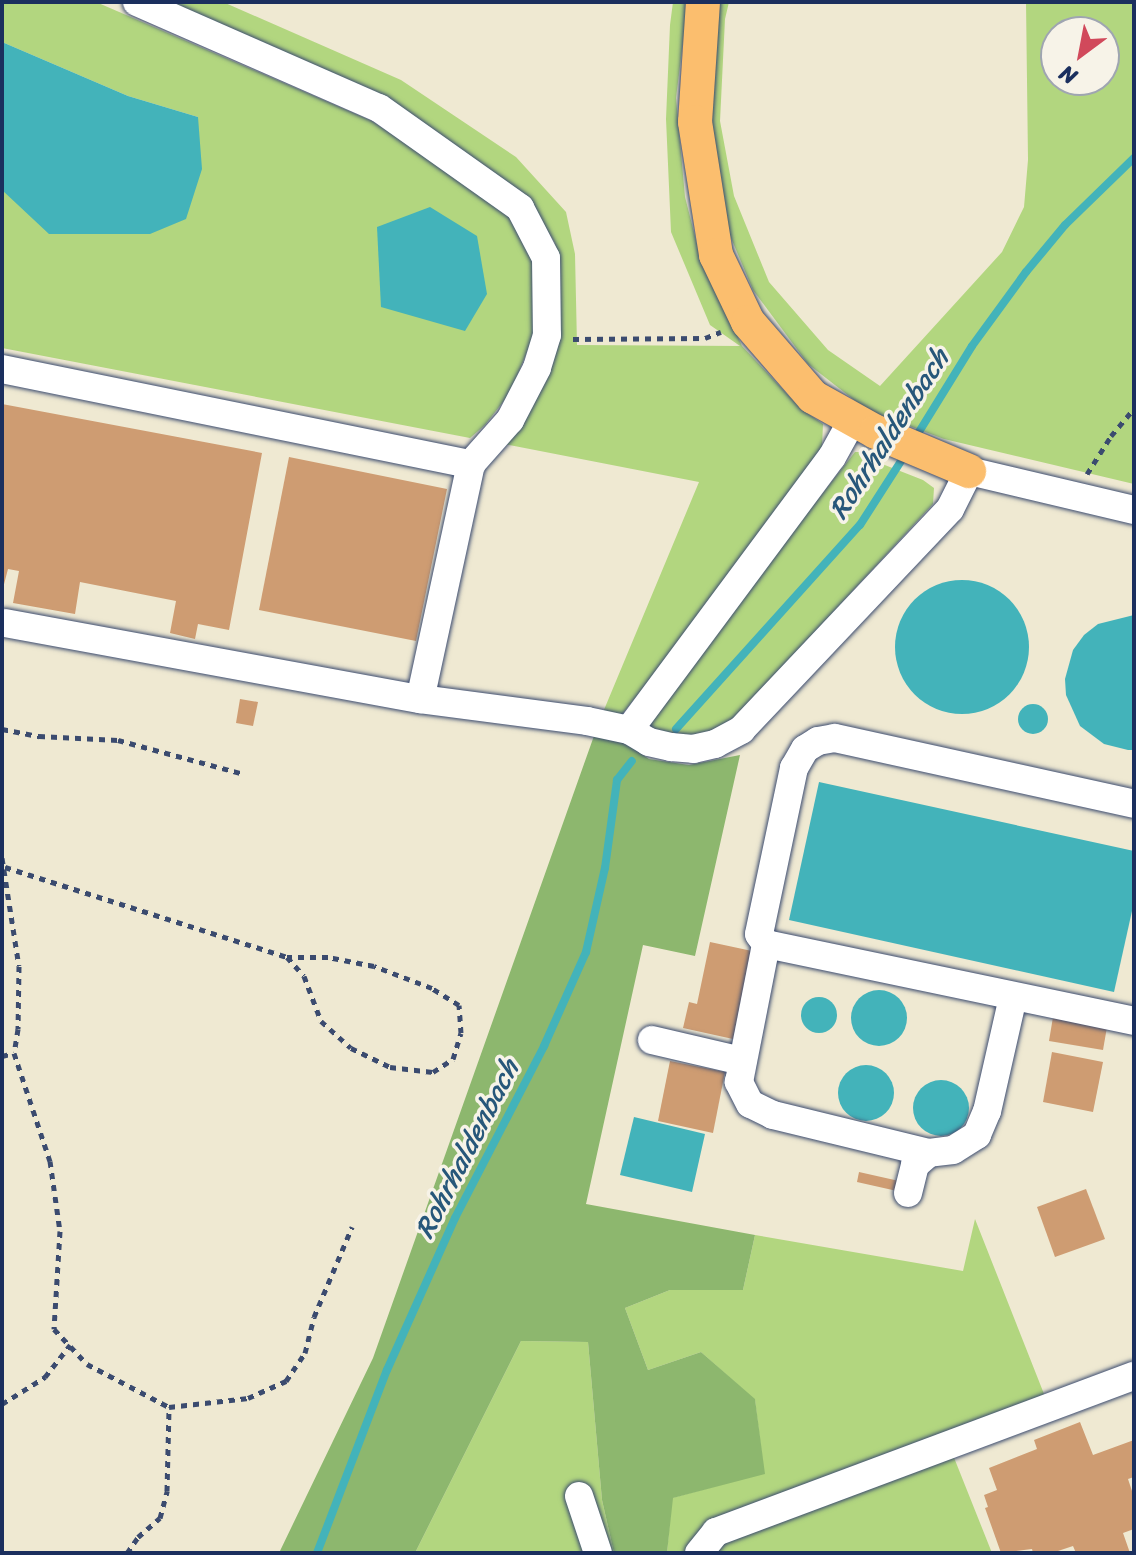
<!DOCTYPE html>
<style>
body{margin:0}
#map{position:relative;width:1136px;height:1555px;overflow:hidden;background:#efe9d2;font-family:Sriracha,sans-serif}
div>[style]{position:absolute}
.green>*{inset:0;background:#b2d67f}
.forest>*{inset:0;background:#8db76e}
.water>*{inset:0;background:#43b3ba}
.round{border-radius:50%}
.stream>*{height:8px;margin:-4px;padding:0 4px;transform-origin:4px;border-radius:4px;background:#43b3ba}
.building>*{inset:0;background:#ce9c72}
.path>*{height:5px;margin-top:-2.5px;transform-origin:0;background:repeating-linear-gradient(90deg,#3b4b6f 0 6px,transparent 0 12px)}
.roads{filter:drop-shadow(0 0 2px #3b4b6f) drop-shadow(0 0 2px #3b4b6f)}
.minor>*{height:28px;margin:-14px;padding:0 14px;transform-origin:14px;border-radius:14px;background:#fff}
.major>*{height:34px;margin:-17px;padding:0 17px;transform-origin:17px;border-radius:17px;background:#fbbe6e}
span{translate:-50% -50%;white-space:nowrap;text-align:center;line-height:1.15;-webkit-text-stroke:7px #f7f3e8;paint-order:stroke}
.water-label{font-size:28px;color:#27577a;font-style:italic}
.frame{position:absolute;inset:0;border:4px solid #1b2f5e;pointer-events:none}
.north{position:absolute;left:1040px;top:16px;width:80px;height:80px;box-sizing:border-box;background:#f7f3e8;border:2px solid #9fa5b1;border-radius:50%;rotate:212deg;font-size:22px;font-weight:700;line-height:32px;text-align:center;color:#1b2f5e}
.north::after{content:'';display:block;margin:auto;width:28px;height:36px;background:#d1495b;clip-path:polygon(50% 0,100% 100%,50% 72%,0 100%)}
</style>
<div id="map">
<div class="green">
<i style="clip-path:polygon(2px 2px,96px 2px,372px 121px,510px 214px,537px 261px,536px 330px,510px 393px,485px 425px,470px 438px,2px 348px,2px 190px,198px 117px,128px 96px,2px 42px)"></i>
<i style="clip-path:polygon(163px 2px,223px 2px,401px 80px,516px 157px,566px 212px,575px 254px,577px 345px,740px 346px,710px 325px,671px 232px,666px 119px,670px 25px,673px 2px,688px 2px,676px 98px,685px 197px,699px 252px,742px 346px,801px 409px,823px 424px,822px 446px,719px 594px,619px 718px,601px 717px,699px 482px,499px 443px,557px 286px,555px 243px,526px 197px)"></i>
<i style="clip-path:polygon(evenodd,717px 2px,729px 2px,725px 19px,720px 121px,734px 196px,769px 282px,828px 350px,880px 386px,1002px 252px,1024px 207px,1028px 160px,1026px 2px,1134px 2px,1134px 484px,944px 439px,867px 410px,808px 364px,753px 290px,718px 207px,709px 150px,717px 2px,1056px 32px,1104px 32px,1104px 80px,1056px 80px,1056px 32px)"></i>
<i style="clip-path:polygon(855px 452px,868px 452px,872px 460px,923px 480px,934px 488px,933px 504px,738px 715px,721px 729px,694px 740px,648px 731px,644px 721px)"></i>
<i style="clip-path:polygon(975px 1219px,1046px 1399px,947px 1440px,992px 1553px,667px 1553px,672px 1498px,764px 1473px,755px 1400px,701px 1352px,648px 1370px,625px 1308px,670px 1290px,743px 1290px,755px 1235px,963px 1271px)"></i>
<i style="clip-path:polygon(521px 1341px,588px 1342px,602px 1500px,614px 1553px,415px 1553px)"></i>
</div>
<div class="forest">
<i style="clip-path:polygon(595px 733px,625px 743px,649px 759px,689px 765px,740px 755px,695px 956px,643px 945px,586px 1204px,755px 1235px,743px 1290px,670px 1290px,625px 1308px,648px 1370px,701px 1352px,755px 1399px,765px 1474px,673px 1498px,667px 1553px,614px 1553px,602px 1500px,588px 1342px,521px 1341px,415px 1553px,279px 1553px,373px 1358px)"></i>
</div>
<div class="water">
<i style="clip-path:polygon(2px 42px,128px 96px,198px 117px,202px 169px,186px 219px,150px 234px,49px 234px,2px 190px)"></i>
<i style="clip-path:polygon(430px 207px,477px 236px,487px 294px,465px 331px,381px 307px,377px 227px)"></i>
<i class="round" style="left:895px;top:580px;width:134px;height:134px"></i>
<i style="clip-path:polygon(1134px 615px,1134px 750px,1128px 750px,1104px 744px,1080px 726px,1066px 695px,1065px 679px,1073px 650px,1084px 635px,1098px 624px)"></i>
<i class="round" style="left:1018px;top:704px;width:30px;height:30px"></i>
<i style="clip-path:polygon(819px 782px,1134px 851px,1134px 902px,1114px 992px,789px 920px)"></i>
<i class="round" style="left:851px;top:990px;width:56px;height:56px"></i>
<i class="round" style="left:801px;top:997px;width:36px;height:36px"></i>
<i class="round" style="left:838px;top:1065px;width:56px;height:56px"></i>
<i class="round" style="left:913px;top:1080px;width:56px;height:56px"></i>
<i style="clip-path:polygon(634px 1117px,705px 1134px,692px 1192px,620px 1175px)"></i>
</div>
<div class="stream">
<i style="left:914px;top:440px;width:110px;rotate:-58.3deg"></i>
<i style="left:972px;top:346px;width:92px;rotate:-53.9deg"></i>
<i style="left:1026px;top:272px;width:61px;rotate:-50.3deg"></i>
<i style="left:1065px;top:225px;width:96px;rotate:-44.2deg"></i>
<i style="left:676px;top:729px;width:275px;rotate:-48deg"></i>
<i style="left:860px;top:525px;width:83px;rotate:-57.3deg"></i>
<i style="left:317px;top:1553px;width:196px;rotate:-69.1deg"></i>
<i style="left:387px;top:1370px;width:167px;rotate:-65.9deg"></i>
<i style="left:455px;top:1218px;width:194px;rotate:-62.6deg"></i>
<i style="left:544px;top:1046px;width:103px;rotate:-65.9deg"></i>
<i style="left:586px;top:952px;width:86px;rotate:-77.3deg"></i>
<i style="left:605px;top:868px;width:89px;rotate:-82.2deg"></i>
<i style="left:617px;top:780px;width:24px;rotate:-52deg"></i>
</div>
<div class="building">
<i style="clip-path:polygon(2px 404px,262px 453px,229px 630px,198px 624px,195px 639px,170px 633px,176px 601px,80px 582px,75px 614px,13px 603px,19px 571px,8px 569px,2px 592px)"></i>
<i style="clip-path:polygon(289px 457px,447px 489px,416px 641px,259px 610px)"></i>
<i style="clip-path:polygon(240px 699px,258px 702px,253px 726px,236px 723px)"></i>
<i style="clip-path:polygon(710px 942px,752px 951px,733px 1039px,683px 1028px,689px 1002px,697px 1004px)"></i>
<i style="clip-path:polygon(1053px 1017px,1107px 1027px,1103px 1050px,1049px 1041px)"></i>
<i style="clip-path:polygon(1052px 1052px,1103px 1062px,1093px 1112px,1043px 1102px)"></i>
<i style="clip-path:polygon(670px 1061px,725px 1072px,713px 1133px,658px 1121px)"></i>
<i style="clip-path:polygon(859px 1172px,899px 1181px,897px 1191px,857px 1182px)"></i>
<i style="clip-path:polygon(1086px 1189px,1105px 1239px,1055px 1257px,1037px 1207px)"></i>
<i style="clip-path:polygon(1080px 1422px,1093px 1455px,1134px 1440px,1134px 1477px,1128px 1479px,1134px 1497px,1134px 1529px,1123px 1533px,1130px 1553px,1076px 1553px,1073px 1546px,1052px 1553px,1033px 1553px,1032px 1549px,1001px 1553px,985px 1508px,988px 1507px,984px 1495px,997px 1490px,989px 1468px,1037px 1449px,1034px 1440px)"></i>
</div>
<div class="path">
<i style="left:573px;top:339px;width:132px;rotate:-0.4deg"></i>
<i style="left:705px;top:338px;width:17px;rotate:-21deg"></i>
<i style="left:1087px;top:474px;width:45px;rotate:-57.7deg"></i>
<i style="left:1111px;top:436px;width:35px;rotate:-50deg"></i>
<i style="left:2px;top:729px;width:38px;rotate:11deg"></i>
<i style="left:39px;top:736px;width:79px;rotate:2.9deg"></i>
<i style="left:118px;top:740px;width:131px;rotate:15.1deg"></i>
<i style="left:2px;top:858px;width:109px;rotate:81.1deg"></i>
<i style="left:19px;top:966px;width:63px;rotate:90.9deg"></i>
<i style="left:18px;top:1029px;width:24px;rotate:99deg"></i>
<i style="left:14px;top:1053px;width:114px;rotate:71.6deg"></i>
<i style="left:50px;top:1161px;width:71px;rotate:81.9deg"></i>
<i style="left:60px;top:1231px;width:98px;rotate:93.5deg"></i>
<i style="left:54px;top:1329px;width:48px;rotate:46.7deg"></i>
<i style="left:87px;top:1364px;width:93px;rotate:27.7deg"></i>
<i style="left:169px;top:1407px;width:80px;rotate:-6.5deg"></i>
<i style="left:248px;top:1398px;width:42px;rotate:-24.1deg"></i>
<i style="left:286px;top:1381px;width:34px;rotate:-56deg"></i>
<i style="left:305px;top:1353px;width:37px;rotate:-76deg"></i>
<i style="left:314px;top:1317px;width:98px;rotate:-67.1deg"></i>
<i style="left:5px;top:867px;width:296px;rotate:17.7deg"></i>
<i style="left:287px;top:957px;width:25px;rotate:48deg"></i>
<i style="left:304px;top:976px;width:48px;rotate:69.3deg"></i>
<i style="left:321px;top:1021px;width:40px;rotate:42deg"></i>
<i style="left:351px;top:1048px;width:43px;rotate:26deg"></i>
<i style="left:390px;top:1067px;width:43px;rotate:6.6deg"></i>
<i style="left:433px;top:1072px;width:24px;rotate:-33deg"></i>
<i style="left:453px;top:1059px;width:27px;rotate:-73deg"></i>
<i style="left:461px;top:1033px;width:28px;rotate:-94deg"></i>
<i style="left:459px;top:1005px;width:32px;rotate:-148deg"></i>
<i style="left:432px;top:988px;width:62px;rotate:-159.2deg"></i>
<i style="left:374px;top:966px;width:47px;rotate:-168.9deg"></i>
<i style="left:328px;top:957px;width:41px;rotate:180deg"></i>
<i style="left:2px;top:1056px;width:12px;rotate:-14deg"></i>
<i style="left:2px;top:1404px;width:51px;rotate:-32.1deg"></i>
<i style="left:45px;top:1377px;width:41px;rotate:-52deg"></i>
<i style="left:127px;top:1553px;width:19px;rotate:-55deg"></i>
<i style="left:138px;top:1537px;width:29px;rotate:-41deg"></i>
<i style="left:160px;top:1518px;width:28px;rotate:-75deg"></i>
<i style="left:167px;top:1491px;width:84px;rotate:-88.6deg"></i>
</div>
<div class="roads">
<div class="minor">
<i style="left:137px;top:2px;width:264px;rotate:23.7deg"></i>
<i style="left:379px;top:108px;width:173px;rotate:35.3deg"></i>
<i style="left:520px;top:208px;width:56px;rotate:62.5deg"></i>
<i style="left:546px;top:258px;width:77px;rotate:89.3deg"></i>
<i style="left:547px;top:335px;width:34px;rotate:107deg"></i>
<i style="left:537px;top:368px;width:59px;rotate:117.4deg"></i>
<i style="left:510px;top:420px;width:59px;rotate:131.6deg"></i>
<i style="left:471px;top:464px;width:240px;rotate:102.2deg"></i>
<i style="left:420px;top:699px;width:168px;rotate:7.5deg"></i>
<i style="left:587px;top:721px;width:43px;rotate:12.1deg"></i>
<i style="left:629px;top:730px;width:23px;rotate:31deg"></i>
<i style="left:649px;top:742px;width:23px;rotate:13deg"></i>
<i style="left:671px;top:747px;width:22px;rotate:5deg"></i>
<i style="left:693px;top:749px;width:23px;rotate:-13deg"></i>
<i style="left:715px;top:744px;width:30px;rotate:-28deg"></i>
<i style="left:741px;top:730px;width:304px;rotate:-46.6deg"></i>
<i style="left:950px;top:509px;width:42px;rotate:-63.4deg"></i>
<i style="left:969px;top:471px;width:170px;rotate:13.3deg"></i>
<i style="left:2px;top:369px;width:479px;rotate:11.5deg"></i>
<i style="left:5px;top:623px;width:422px;rotate:10.4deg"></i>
<i style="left:629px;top:730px;width:340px;rotate:-53.4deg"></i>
<i style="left:832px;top:457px;width:43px;rotate:-61.1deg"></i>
<i style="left:766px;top:944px;width:12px;rotate:-125deg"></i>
<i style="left:759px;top:934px;width:170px;rotate:-78.1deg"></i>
<i style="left:794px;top:768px;width:22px;rotate:-60deg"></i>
<i style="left:805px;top:749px;width:15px;rotate:-32deg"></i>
<i style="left:818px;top:741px;width:17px;rotate:-10deg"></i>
<i style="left:835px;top:738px;width:306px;rotate:12.4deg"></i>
<i style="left:1013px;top:997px;width:117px;rotate:102.8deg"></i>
<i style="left:987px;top:1111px;width:26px;rotate:113deg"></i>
<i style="left:977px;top:1135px;width:28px;rotate:148deg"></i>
<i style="left:953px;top:1150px;width:24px;rotate:173deg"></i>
<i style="left:929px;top:1153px;width:161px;rotate:-166.3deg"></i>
<i style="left:773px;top:1115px;width:25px;rotate:-154deg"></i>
<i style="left:750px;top:1104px;width:25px;rotate:-117deg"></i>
<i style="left:739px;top:1082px;width:141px;rotate:-78.9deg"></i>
<i style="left:766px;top:944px;width:376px;rotate:11.8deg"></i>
<i style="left:652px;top:1040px;width:92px;rotate:13.1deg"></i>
<i style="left:908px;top:1193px;width:29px;rotate:-76deg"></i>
<i style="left:915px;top:1165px;width:18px;rotate:-41deg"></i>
<i style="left:579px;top:1496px;width:60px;rotate:71.6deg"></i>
<i style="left:699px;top:1553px;width:27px;rotate:-51deg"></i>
<i style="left:716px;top:1532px;width:446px;rotate:-20.5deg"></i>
</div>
<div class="major">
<i style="left:703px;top:2px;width:120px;rotate:93.8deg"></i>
<i style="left:695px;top:122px;width:135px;rotate:81deg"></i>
<i style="left:716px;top:255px;width:74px;rotate:64.5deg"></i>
<i style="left:748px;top:322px;width:99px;rotate:49.1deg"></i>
<i style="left:813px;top:397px;width:72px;rotate:29.1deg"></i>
<i style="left:876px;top:432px;width:101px;rotate:22.8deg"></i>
</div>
</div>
<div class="water-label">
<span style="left:889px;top:434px;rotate:-57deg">Rohrhaldenbach</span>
<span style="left:467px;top:1149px;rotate:-63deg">Rohrhaldenbach</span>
</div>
<div class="frame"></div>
<div class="north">N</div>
</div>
